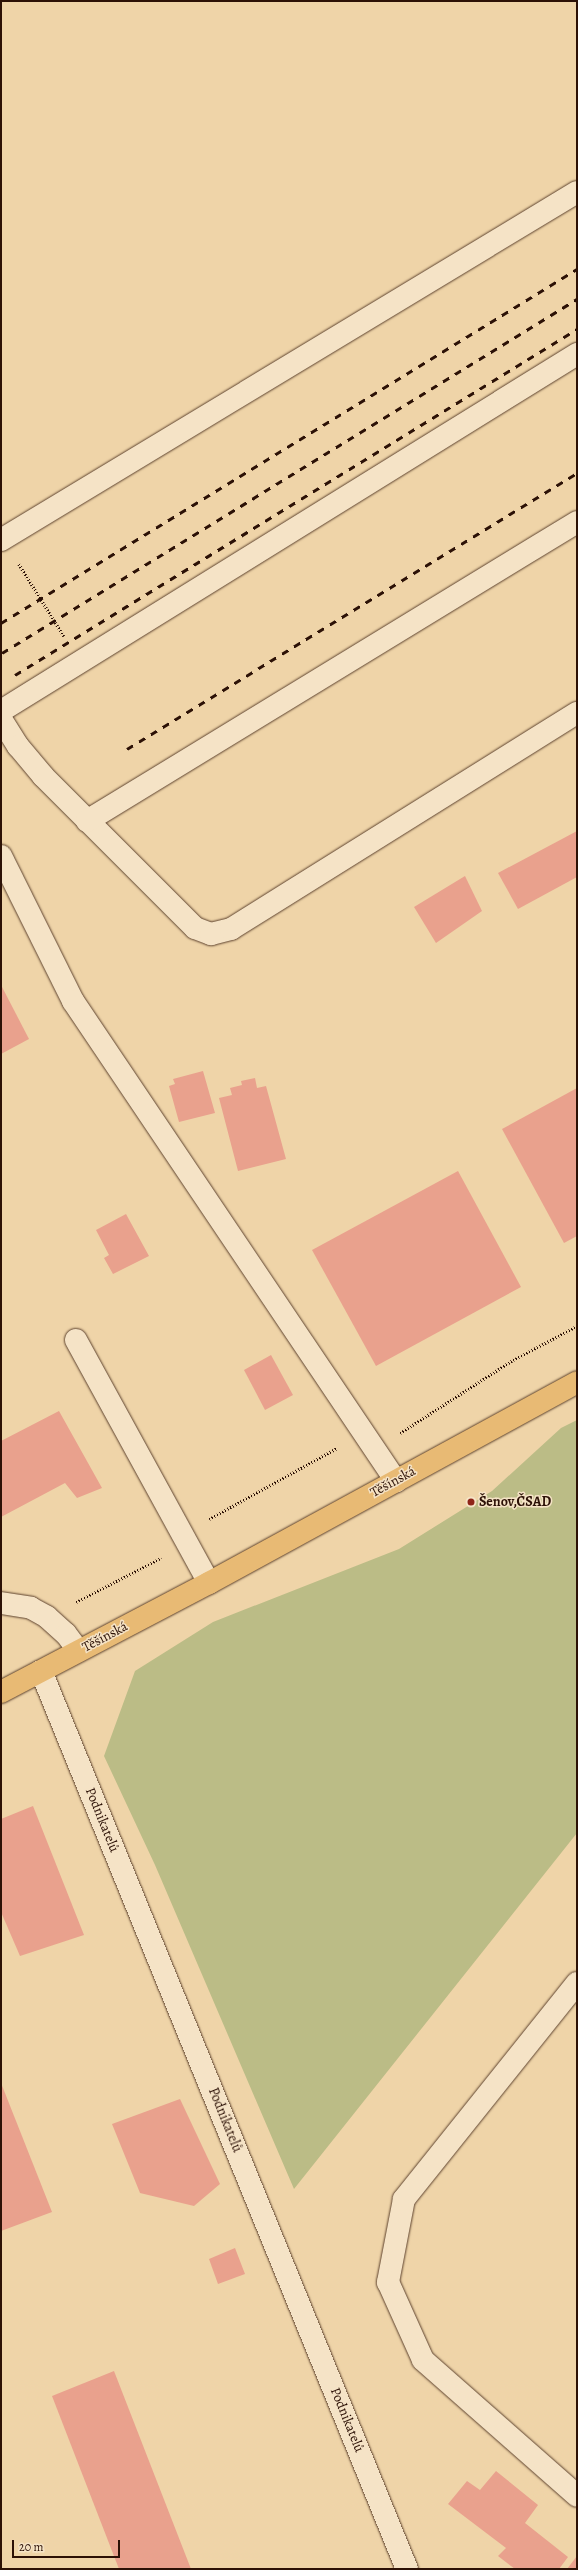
<!DOCTYPE html>
<meta charset="utf-8">
<style>
body{margin:0}
#map{position:relative;width:578px;height:2570px;overflow:hidden;background:#efd4a8;font-family:Alegreya,serif}
div>[style]{position:absolute}
.green>*{inset:0;background:#bbbc86}
.building>*{inset:0;background:#e9a18d}
.path>*{height:2.5px;margin-top:-1.25px;transform-origin:0;background:repeating-linear-gradient(90deg,#2c1106 0 1px,transparent 0 3px)}
.roads{filter:drop-shadow(0 0 1px #5d422e) drop-shadow(0 0 1px #5d422e)}
.minor>*{height:22px;margin:-11px;padding:0 11px;transform-origin:11px;border-radius:11px;background:#f5e3c6}
.major>*{height:22px;margin:-11px;padding:0 11px;transform-origin:11px;border-radius:11px;background:#e8ba74}
.rail>*{height:3px;margin-top:-1.5px;transform-origin:0;background:repeating-linear-gradient(90deg,#2c1106 0 7px,transparent 0 14px)}
.dots>*{width:11px;height:11px;translate:-50% -50%;box-sizing:border-box;border:2px solid #f5e3c6;border-radius:50%}
span{translate:-50% -50%;white-space:nowrap;text-align:center;line-height:1.15;-webkit-text-stroke:3px #f5e3c6;paint-order:stroke}
.street-label{font-size:14px;color:#2c1106}
.poi-label{font-size:14px;color:#2c1106;font-weight:700}
.left{translate:0 -50%;text-align:left}
.frame{position:absolute;inset:0;border:2px solid #2c1106;pointer-events:none}
.scale{position:absolute;left:12px;top:2540px;width:108px;height:18px;box-sizing:border-box;border:2px solid #2c1106;border-top:0;padding-left:5px;font-size:12px;line-height:14px;white-space:nowrap;color:#2c1106;-webkit-text-stroke:3px #f5e3c6;paint-order:stroke}
</style>
<div id="map">
<div class="green">
<i style="clip-path:polygon(577px 1420px,577px 1833px,294px 2189px,155px 1865px,104px 1756px,135px 1671px,213px 1622px,399px 1549px,492px 1491px,561px 1428px)"></i>
</div>
<div class="building">
<i style="clip-path:polygon(577px 831px,577px 877px,518px 909px,498px 873px)"></i>
<i style="clip-path:polygon(465px 876px,482px 911px,436px 943px,414px 907px)"></i>
<i style="clip-path:polygon(1px 985px,29px 1039px,1px 1054px)"></i>
<i style="clip-path:polygon(203px 1071px,215px 1113px,179px 1122px,169px 1086px,175px 1084px,173px 1079px)"></i>
<i style="clip-path:polygon(255px 1078px,257px 1088px,266px 1086px,286px 1159px,238px 1171px,219px 1098px,232px 1095px,230px 1088px,242px 1085px,241px 1081px)"></i>
<i style="clip-path:polygon(577px 1088px,577px 1236px,564px 1243px,502px 1129px)"></i>
<i style="clip-path:polygon(458px 1171px,521px 1287px,376px 1366px,312px 1250px)"></i>
<i style="clip-path:polygon(126px 1214px,149px 1256px,113px 1274px,104px 1258px,109px 1255px,96px 1230px)"></i>
<i style="clip-path:polygon(271px 1355px,293px 1395px,265px 1410px,244px 1370px)"></i>
<i style="clip-path:polygon(59px 1411px,102px 1488px,77px 1498px,65px 1483px,1px 1517px,1px 1441px)"></i>
<i style="clip-path:polygon(33px 1806px,84px 1935px,20px 1956px,1px 1912px,1px 1819px)"></i>
<i style="clip-path:polygon(1px 2083px,52px 2212px,1px 2231px)"></i>
<i style="clip-path:polygon(180px 2099px,220px 2184px,194px 2206px,140px 2193px,112px 2124px)"></i>
<i style="clip-path:polygon(235px 2248px,245px 2274px,218px 2284px,209px 2259px)"></i>
<i style="clip-path:polygon(114px 2371px,191px 2569px,119px 2569px,52px 2396px)"></i>
<i style="clip-path:polygon(496px 2471px,538px 2505px,525px 2523px,568px 2557px,559px 2569px,515px 2569px,498px 2556px,506px 2548px,448px 2504px,467px 2481px,480px 2490px)"></i>
<i style="clip-path:polygon(577px 2556px,577px 2569px,567px 2569px)"></i>
</div>
<div class="path">
<i style="left:19px;top:564px;width:85px;rotate:58deg"></i>
<i style="left:400px;top:1433px;width:135px;rotate:-32.9deg"></i>
<i style="left:513px;top:1360px;width:72px;rotate:-28deg"></i>
<i style="left:209px;top:1519px;width:146px;rotate:-29deg"></i>
<i style="left:76px;top:1602px;width:96px;rotate:-27.4deg"></i>
</div>
<div class="roads">
<div class="minor">
<i style="left:1px;top:540px;width:673px;rotate:-31.14deg"></i>
<i style="left:1px;top:711px;width:678px;rotate:-31.79deg"></i>
<i style="left:1px;top:719px;width:32px;rotate:58deg"></i>
<i style="left:18px;top:746px;width:39px;rotate:50deg"></i>
<i style="left:43px;top:776px;width:215px;rotate:45deg"></i>
<i style="left:195px;top:928px;width:17px;rotate:21deg"></i>
<i style="left:211px;top:934px;width:21px;rotate:-14deg"></i>
<i style="left:231px;top:929px;width:408px;rotate:-32deg"></i>
<i style="left:87px;top:821px;width:574px;rotate:-31.39deg"></i>
<i style="left:1px;top:856px;width:162px;rotate:63.6deg"></i>
<i style="left:73px;top:1001px;width:579px;rotate:56.06deg"></i>
<i style="left:76px;top:1340px;width:277px;rotate:61.3deg"></i>
<i style="left:1px;top:1603px;width:30px;rotate:9deg"></i>
<i style="left:31px;top:1608px;width:18px;rotate:29deg"></i>
<i style="left:47px;top:1617px;width:25px;rotate:42deg"></i>
<i style="left:66px;top:1634px;width:21px;rotate:53deg"></i>
<i style="left:41px;top:1671px;width:970px;rotate:67.83deg"></i>
<i style="left:577px;top:1983px;width:277px;rotate:128.7deg"></i>
<i style="left:404px;top:2199px;width:85px;rotate:100.9deg"></i>
<i style="left:388px;top:2282px;width:85px;rotate:65.8deg"></i>
<i style="left:423px;top:2360px;width:205px;rotate:41.4deg"></i>
</div>
<div class="major">
<i style="left:1px;top:1692px;width:235px;rotate:-27.7deg"></i>
<i style="left:209px;top:1583px;width:419px;rotate:-28.6deg"></i>
</div>
</div>
<div class="rail">
<i style="left:1px;top:623px;width:676px;rotate:-31.57deg"></i>
<i style="left:2px;top:653px;width:675px;rotate:-31.62deg"></i>
<i style="left:15px;top:675px;width:660px;rotate:-31.62deg"></i>
<i style="left:127px;top:749px;width:528px;rotate:-31.52deg"></i>
</div>
<div class="dots">
<i style="left:471px;top:1502px;background:#8f2418"></i>
</div>
<div class="street-label">
<span style="left:393px;top:1482px;rotate:-29deg">Těšínská</span>
<span style="left:105px;top:1637px;rotate:-28deg">Těšínská</span>
<span style="left:102px;top:1820px;rotate:68deg">Podnikatelů</span>
<span style="left:225px;top:2120px;rotate:68deg">Podnikatelů</span>
<span style="left:347px;top:2420px;rotate:68deg">Podnikatelů</span>
</div>
<div class="poi-label">
<span class="left" style="left:479px;top:1502px">Šenov,ČSAD</span>
</div>
<div class="frame"></div>
<div class="scale">20 m</div>
</div>
